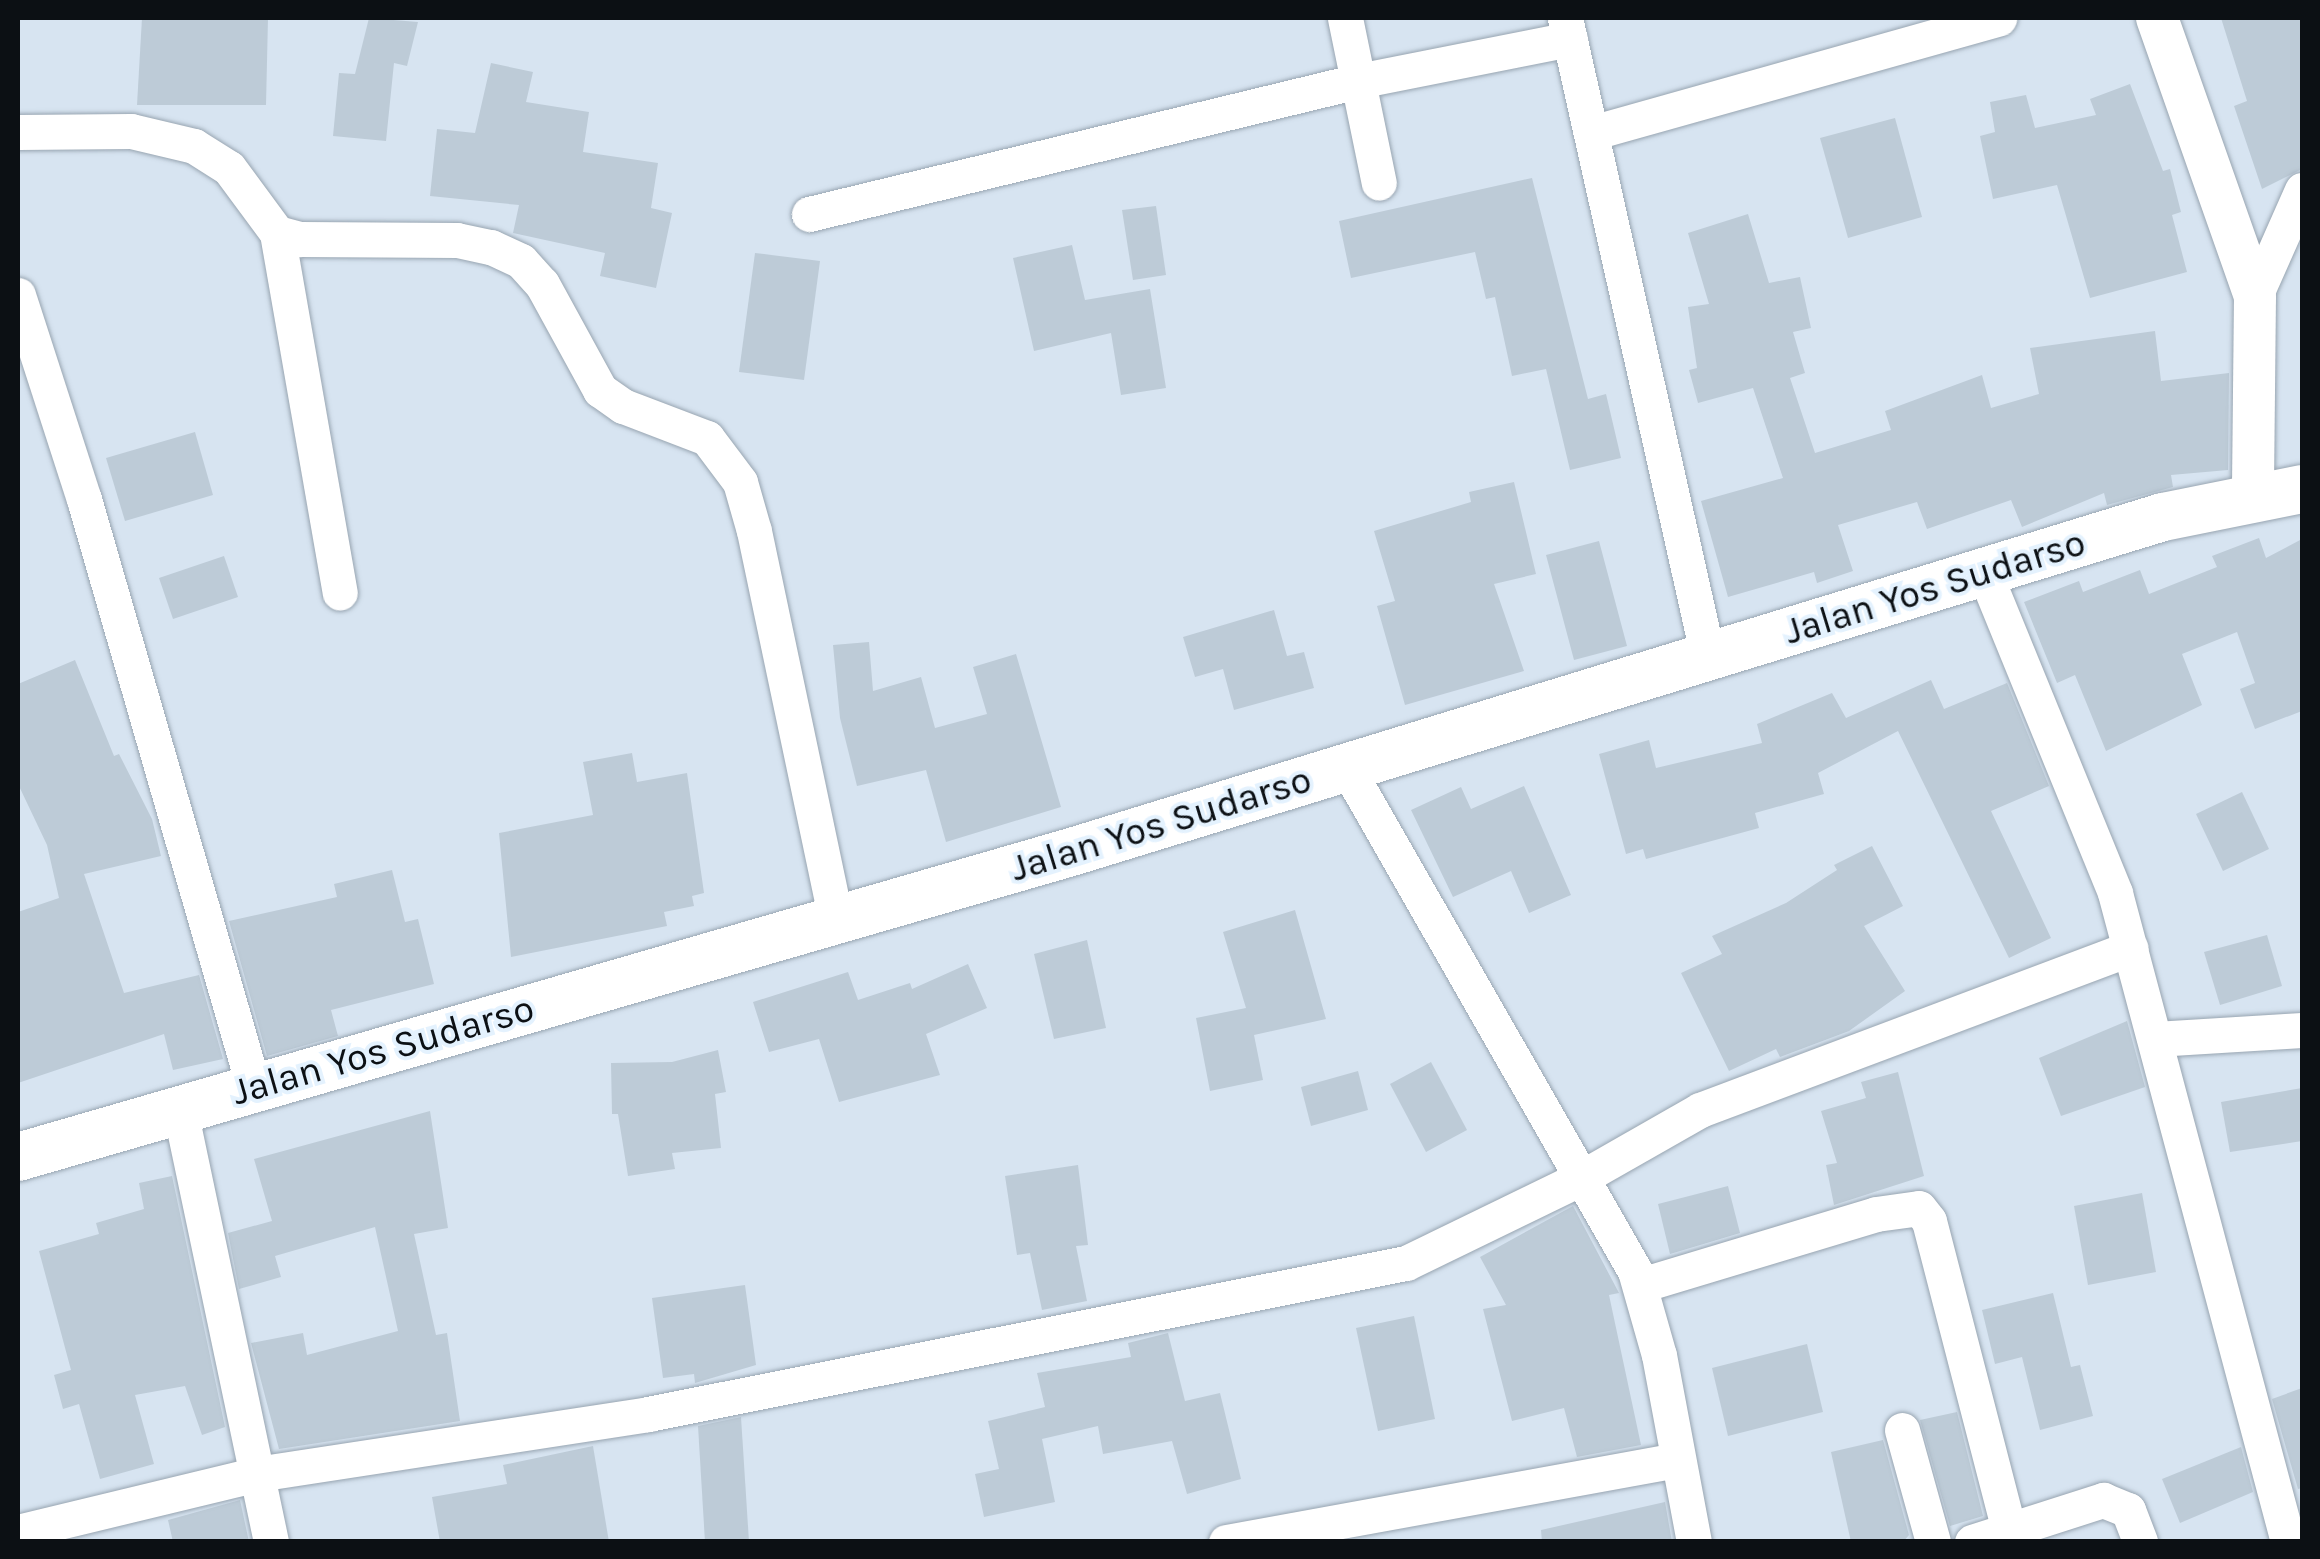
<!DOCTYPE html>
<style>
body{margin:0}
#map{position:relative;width:2320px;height:1559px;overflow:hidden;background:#d7e4f1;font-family:Karla,sans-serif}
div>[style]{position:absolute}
.building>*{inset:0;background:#bdcbd7}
.roads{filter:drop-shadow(0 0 2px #98a5b1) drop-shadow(0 0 2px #98a5b1)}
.minor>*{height:35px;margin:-17.5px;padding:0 17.5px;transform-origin:17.5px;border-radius:17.5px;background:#fff}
.tertiary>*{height:42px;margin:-21px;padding:0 21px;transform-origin:21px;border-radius:21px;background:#fff}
.secondary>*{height:48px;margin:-24px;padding:0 24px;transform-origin:24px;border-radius:24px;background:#fff}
span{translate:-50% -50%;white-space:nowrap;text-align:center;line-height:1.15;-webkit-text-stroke:8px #e4f2fe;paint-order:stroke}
.street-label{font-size:38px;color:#0c1014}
.frame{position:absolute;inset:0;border:20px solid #0c1014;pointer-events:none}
</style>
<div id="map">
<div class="building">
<i style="clip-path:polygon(142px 18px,268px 18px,266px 105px,137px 105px)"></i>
<i style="clip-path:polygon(369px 18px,418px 22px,407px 66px,394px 63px,386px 141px,333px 136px,339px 73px,355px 74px)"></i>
<i style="clip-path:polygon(2221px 18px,2302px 18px,2302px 169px,2262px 189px,2234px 106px,2247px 101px)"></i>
<i style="clip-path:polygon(491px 63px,533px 72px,526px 102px,589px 112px,583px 152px,658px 163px,651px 208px,672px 213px,656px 288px,600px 276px,605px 253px,513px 233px,519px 205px,430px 196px,437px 129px,475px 133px)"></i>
<i style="clip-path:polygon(2130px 84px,2163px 171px,2170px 169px,2181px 212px,2172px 215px,2187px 272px,2090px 298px,2057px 185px,1993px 199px,1980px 136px,1995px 132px,1990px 102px,2026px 95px,2035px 128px,2096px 115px,2090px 99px)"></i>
<i style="clip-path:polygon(1895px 118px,1922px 217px,1848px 238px,1820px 138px)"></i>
<i style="clip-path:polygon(1532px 178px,1588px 399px,1606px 394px,1621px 458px,1570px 470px,1546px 369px,1512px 376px,1495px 297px,1486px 299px,1475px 252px,1351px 278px,1339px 221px)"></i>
<i style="clip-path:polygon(1156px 206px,1166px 275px,1133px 280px,1122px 210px)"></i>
<i style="clip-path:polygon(1748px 214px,1769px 283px,1800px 277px,1811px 328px,1793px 332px,1805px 373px,1790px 378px,1815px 453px,1891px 430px,1885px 411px,1982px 375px,1991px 408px,2039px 394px,2030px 348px,2155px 331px,2161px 381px,2229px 373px,2228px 470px,2171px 475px,2173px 487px,2107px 505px,2104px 493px,2022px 527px,2011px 500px,1927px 529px,1917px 502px,1838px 525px,1853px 571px,1817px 583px,1814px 572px,1728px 597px,1701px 501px,1783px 478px,1753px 388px,1698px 403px,1689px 370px,1697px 368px,1688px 307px,1709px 304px,1688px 233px)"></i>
<i style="clip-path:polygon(1072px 245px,1085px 300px,1150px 289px,1166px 388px,1121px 395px,1111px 333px,1034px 351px,1013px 258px)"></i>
<i style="clip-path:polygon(755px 253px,820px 261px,804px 380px,739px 372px)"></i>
<i style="clip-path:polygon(195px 432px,213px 495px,125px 521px,106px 458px)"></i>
<i style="clip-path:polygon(1514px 482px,1536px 574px,1494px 584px,1524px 671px,1405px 705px,1377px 606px,1395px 601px,1374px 531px,1471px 502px,1469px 492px)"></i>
<i style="clip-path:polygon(2259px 538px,2266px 558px,2302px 539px,2302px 711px,2255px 729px,2240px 689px,2255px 683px,2237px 632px,2182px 654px,2202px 705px,2106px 751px,2075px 675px,2057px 683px,2024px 602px,2079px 581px,2083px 592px,2140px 570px,2149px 594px,2217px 567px,2212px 556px)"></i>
<i style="clip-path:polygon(1599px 541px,1627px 646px,1574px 660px,1546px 555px)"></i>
<i style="clip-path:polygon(224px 556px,238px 597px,173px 619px,159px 578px)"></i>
<i style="clip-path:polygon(1274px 610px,1287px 656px,1304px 652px,1314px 688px,1234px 710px,1223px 669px,1195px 677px,1183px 637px)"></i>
<i style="clip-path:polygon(869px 642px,873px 691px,921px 677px,935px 728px,987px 714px,973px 667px,1016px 654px,1061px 807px,946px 842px,926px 770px,857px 786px,840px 718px,833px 645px)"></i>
<i style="clip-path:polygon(75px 660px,114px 756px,119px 754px,152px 819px,161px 856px,84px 874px,124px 993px,199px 975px,223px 1059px,173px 1070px,164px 1034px,18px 1083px,18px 912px,59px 898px,47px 845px,18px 784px,18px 684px)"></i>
<i style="clip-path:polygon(1931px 680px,1944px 709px,2007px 683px,2049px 786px,1991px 811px,2051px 938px,2009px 958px,1898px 731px,1818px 773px,1824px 794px,1755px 813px,1759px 828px,1646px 859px,1643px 849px,1626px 854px,1599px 754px,1649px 740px,1656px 768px,1762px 743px,1757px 724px,1832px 693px,1846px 718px)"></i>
<i style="clip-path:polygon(632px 753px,637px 782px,687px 773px,704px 893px,692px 896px,694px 906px,664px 912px,667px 926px,511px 957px,499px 833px,593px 815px,583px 762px)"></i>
<i style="clip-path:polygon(1524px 786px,1571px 895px,1529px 913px,1511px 871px,1453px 897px,1411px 810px,1461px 787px,1471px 809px)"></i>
<i style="clip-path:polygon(2242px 792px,2269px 849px,2223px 871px,2196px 814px)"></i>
<i style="clip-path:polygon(1872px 846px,1903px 906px,1864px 926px,1905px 991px,1849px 1031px,1780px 1057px,1776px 1049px,1729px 1071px,1681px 973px,1722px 954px,1712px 936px,1786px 903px,1837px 870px,1834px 865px)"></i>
<i style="clip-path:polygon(392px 870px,405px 922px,418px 919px,434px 984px,331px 1010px,338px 1036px,267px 1056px,229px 921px,337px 897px,334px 884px)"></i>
<i style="clip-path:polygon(1295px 910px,1326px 1019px,1254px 1035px,1263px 1080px,1210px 1091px,1196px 1018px,1246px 1008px,1223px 932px)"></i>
<i style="clip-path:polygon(2267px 935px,2282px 986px,2220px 1005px,2204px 952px)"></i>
<i style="clip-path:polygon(1087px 940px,1106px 1028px,1054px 1039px,1034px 954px)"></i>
<i style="clip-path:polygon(968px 964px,987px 1008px,926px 1034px,940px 1075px,839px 1102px,819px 1039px,769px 1052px,753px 1002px,848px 972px,858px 1000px,910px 983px,912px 989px)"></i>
<i style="clip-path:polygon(2127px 1021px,2145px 1087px,2061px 1116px,2039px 1058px)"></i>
<i style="clip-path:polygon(718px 1050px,726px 1092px,715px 1094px,721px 1148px,672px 1153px,675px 1169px,628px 1176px,618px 1114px,612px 1114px,611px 1063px,672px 1062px)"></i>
<i style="clip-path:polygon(1431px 1062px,1467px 1130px,1426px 1152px,1390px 1084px)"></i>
<i style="clip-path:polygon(1358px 1071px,1368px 1110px,1311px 1126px,1301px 1087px)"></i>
<i style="clip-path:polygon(1898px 1072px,1924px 1176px,1834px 1205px,1826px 1165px,1837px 1163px,1821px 1111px,1866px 1098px,1861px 1082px)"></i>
<i style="clip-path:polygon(2302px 1088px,2302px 1141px,2230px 1152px,2221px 1102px)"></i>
<i style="clip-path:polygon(430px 1111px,448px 1228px,414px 1234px,436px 1335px,447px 1333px,460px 1421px,279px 1449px,251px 1343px,303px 1333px,307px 1355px,398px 1331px,375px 1227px,275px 1256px,281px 1277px,239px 1289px,228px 1233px,272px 1221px,254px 1159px)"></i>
<i style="clip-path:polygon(1078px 1165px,1088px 1245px,1076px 1246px,1087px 1301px,1042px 1310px,1030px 1253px,1017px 1255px,1005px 1176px)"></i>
<i style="clip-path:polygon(172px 1176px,225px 1427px,202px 1435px,185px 1386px,135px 1395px,154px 1464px,100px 1479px,79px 1404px,63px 1409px,54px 1375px,71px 1370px,39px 1251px,99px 1234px,96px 1223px,144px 1209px,139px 1183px)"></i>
<i style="clip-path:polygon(1728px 1186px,1740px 1233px,1670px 1254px,1658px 1204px)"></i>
<i style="clip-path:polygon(2142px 1193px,2156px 1272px,2088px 1285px,2074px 1206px)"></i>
<i style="clip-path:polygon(1573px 1206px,1619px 1293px,1609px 1295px,1641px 1445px,1577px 1457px,1564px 1408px,1512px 1421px,1483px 1309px,1506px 1305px,1480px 1257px)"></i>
<i style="clip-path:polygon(745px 1285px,756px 1365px,695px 1383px,694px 1374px,663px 1378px,652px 1298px)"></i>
<i style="clip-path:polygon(2053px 1293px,2071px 1367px,2080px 1365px,2093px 1416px,2040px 1430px,2022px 1357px,1995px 1364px,1982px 1310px)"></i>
<i style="clip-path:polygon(1414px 1316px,1435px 1419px,1378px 1431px,1356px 1328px)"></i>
<i style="clip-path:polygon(1168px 1333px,1185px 1401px,1220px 1393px,1241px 1479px,1187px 1494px,1172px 1441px,1103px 1454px,1098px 1426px,1042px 1439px,1055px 1502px,984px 1517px,975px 1474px,999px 1469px,988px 1421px,1045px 1407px,1037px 1373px,1131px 1357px,1128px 1343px)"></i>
<i style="clip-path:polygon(1807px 1344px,1823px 1412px,1728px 1436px,1712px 1368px)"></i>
<i style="clip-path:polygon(2302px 1388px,2302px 1488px,2298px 1489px,2272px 1399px)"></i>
<i style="clip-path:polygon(1957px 1412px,1983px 1516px,1950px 1526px,1920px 1420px)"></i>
<i style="clip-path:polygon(741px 1417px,749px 1542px,705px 1542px,698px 1426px)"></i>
<i style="clip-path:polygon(1883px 1440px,1909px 1535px,1903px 1542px,1851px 1542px,1831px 1452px)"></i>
<i style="clip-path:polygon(593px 1446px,609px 1542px,440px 1542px,432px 1497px,507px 1484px,503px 1465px)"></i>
<i style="clip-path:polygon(2241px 1447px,2253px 1492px,2180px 1523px,2162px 1479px)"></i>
<i style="clip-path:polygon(240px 1500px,249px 1542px,173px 1542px,168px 1520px)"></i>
<i style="clip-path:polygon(1665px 1502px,1672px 1542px,1542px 1542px,1541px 1530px)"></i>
</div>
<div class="roads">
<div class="minor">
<i style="left:1345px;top:18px;width:168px;rotate:78.4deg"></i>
<i style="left:1565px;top:18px;width:651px;rotate:77.39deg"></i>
<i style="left:18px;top:132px;width:113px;rotate:-0.5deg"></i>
<i style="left:131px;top:131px;width:65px;rotate:13.4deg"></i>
<i style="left:194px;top:146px;width:41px;rotate:32.2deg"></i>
<i style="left:229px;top:168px;width:81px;rotate:53.6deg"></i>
<i style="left:277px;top:233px;width:24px;rotate:15deg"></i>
<i style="left:300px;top:239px;width:157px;rotate:0.4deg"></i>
<i style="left:457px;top:240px;width:35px;rotate:12deg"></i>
<i style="left:491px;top:247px;width:33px;rotate:25deg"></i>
<i style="left:521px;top:261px;width:31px;rotate:48deg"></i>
<i style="left:542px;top:284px;width:121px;rotate:61.3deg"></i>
<i style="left:600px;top:390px;width:28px;rotate:35deg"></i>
<i style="left:623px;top:406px;width:90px;rotate:20.9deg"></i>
<i style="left:707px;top:438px;width:55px;rotate:53.1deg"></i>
<i style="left:740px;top:482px;width:51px;rotate:74.1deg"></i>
<i style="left:754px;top:531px;width:398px;rotate:78.1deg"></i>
<i style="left:1591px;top:133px;width:424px;rotate:-15.7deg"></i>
<i style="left:809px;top:214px;width:565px;rotate:-13.62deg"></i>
<i style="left:1358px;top:81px;width:216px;rotate:-11.2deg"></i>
<i style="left:277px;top:233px;width:365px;rotate:80.1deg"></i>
<i style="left:18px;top:295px;width:214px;rotate:72.1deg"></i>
<i style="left:84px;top:499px;width:610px;rotate:73.91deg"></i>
<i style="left:2255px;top:296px;width:116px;rotate:-66.1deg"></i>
<i style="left:1985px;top:574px;width:344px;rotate:67.8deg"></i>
<i style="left:2115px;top:893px;width:672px;rotate:75.07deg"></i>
<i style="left:1347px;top:768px;width:580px;rotate:60.21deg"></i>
<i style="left:1635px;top:1271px;width:87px;rotate:74.1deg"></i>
<i style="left:1659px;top:1355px;width:190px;rotate:79.4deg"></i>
<i style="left:2155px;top:1039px;width:147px;rotate:-3.5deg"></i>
<i style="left:180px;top:1110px;width:441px;rotate:78.1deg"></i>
<i style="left:1641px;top:1285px;width:245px;rotate:-16.8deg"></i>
<i style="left:1876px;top:1214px;width:43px;rotate:-7.9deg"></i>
<i style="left:1919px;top:1208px;width:16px;rotate:52deg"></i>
<i style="left:1929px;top:1221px;width:319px;rotate:75.5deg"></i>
<i style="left:1902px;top:1430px;width:116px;rotate:74.5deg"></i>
<i style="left:18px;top:1532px;width:246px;rotate:-13.6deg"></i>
<i style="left:257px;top:1474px;width:396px;rotate:-8.7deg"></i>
<i style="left:648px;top:1414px;width:773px;rotate:-11.27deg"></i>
<i style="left:1406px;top:1263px;width:192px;rotate:-25.9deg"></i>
<i style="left:1579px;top:1179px;width:139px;rotate:-29.7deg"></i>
<i style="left:1700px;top:1110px;width:460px;rotate:-20.6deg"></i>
<i style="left:1226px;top:1542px;width:459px;rotate:-10.3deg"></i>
<i style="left:1972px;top:1542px;width:138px;rotate:-17.8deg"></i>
<i style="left:2103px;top:1500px;width:27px;rotate:22deg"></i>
<i style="left:2128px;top:1510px;width:34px;rotate:69deg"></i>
</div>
<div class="tertiary">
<i style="left:2157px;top:18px;width:295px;rotate:70.6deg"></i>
<i style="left:2255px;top:296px;width:200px;rotate:90.6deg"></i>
</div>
<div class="secondary">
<i style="left:18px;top:1157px;width:1093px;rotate:-16.15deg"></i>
<i style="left:1068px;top:853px;width:1145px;rotate:-17.06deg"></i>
<i style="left:2163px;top:517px;width:142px;rotate:-11.4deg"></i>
</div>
</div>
<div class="street-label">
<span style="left:1935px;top:587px;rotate:-17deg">Jalan Yos Sudarso</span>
<span style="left:1161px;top:824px;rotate:-17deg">Jalan Yos Sudarso</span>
<span style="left:383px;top:1050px;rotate:-16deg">Jalan Yos Sudarso</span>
</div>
<div class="frame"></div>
</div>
